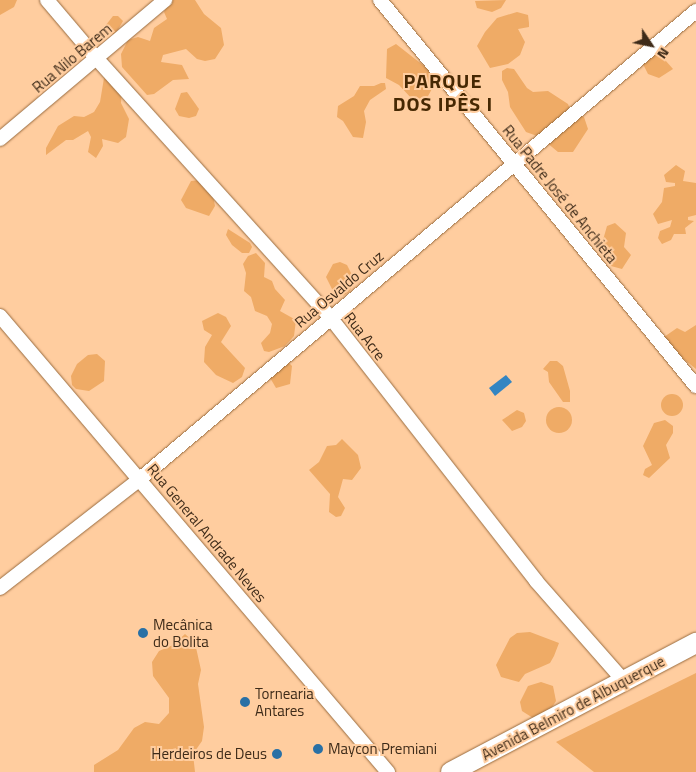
<!DOCTYPE html>
<meta charset="utf-8">
<style>
body{margin:0}
#map{position:relative;width:696px;height:772px;overflow:hidden;background:#ffcd9f;font-family:"Titillium Web",sans-serif}
div>[style]{position:absolute}
.green>*{inset:0;background:#efab66}
.round{border-radius:50%}
.water>*{inset:0;background:#3385c2}
.roads{filter:drop-shadow(0 0 1px #996c40) drop-shadow(0 0 1px #996c40)}
.minor>*{height:14px;margin:-7px;padding:0 7px;transform-origin:7px;border-radius:7px;background:#fff}
.secondary>*{height:20px;margin:-10px;padding:0 10px;transform-origin:10px;border-radius:10px;background:#fff}
.dots>*{width:14px;height:14px;translate:-50% -50%;box-sizing:border-box;border:2px solid #ffcd9f;border-radius:50%}
span{translate:-50% -50%;white-space:nowrap;text-align:center;line-height:1.15;-webkit-text-stroke:4px #ffcd9f;paint-order:stroke}
.street-label{font-size:15px;color:#3e2b19}
.poi-label{font-size:15px;color:#3e2b19}
.left{translate:0 -50%;text-align:left}
.right{translate:-100% -50%;text-align:right}
.district-label{font-size:20px;color:#462803;font-weight:700;letter-spacing:1px}
.north{position:absolute;left:626px;top:20px;width:50px;height:50px;-webkit-text-stroke:4px #ffcd9f;paint-order:stroke;rotate:124deg;font-size:14px;font-weight:700;line-height:20px;text-align:center;color:#3e2b19}
.north::after{content:'';display:block;margin:auto;width:18px;height:22px;background:#3e2b19;clip-path:polygon(50% 0,100% 100%,50% 72%,0 100%)}
</style>
<div id="map">
<div class="green">
<i style="clip-path:polygon(0 0,17px 0,14px 7px,0 15px)"></i>
<i style="clip-path:polygon(171px 0,195px 0,204px 14px,221px 28px,224px 45px,215px 59px,205px 61px,197px 59px,186px 49px,163px 55px,161px 62px,182px 65px,189px 79px,173px 80px,154px 94px,147px 95px,122px 67px,121px 54px,128px 40px,138px 37px,150px 41px,154px 28px,167px 19px,164px 12px)"></i>
<i style="clip-path:polygon(506px 0,501px 8px,492px 12px,477px 8px,475px 1px)"></i>
<i style="clip-path:polygon(517px 12px,528px 15px,529px 23px,529px 27px,518px 29px,525px 42px,520px 55px,508px 64px,490px 68px,477px 46px,485px 32px,497px 18px)"></i>
<i style="clip-path:polygon(113px 16px,118px 16px,123px 21px,115px 35px,102px 30px)"></i>
<i style="clip-path:polygon(396px 44px,433px 73px,434px 85px,427px 98px,412px 99px,399px 85px,386px 78px,387px 49px)"></i>
<i style="clip-path:polygon(658px 52px,673px 69px,659px 78px,648px 74px,643px 64px)"></i>
<i style="clip-path:polygon(507px 68px,514px 69px,527px 88px,533px 92px,548px 91px,568px 104px,571px 112px,584px 117px,588px 129px,573px 152px,558px 152px,540px 137px,526px 132px,510px 107px,508px 92px,502px 80px,502px 71px)"></i>
<i style="clip-path:polygon(104px 78px,122px 88px,121px 103px,129px 119px,126px 137px,118px 143px,102px 139px,103px 146px,96px 158px,88px 152px,91px 137px,88px 131px,73px 140px,66px 140px,46px 155px,46px 148px,58px 126px,74px 116px,84px 117px,94px 112px,100px 102px)"></i>
<i style="clip-path:polygon(381px 83px,385px 83px,386px 89px,370px 100px,364px 111px,366px 122px,363px 138px,353px 137px,343px 121px,337px 117px,338px 106px,354px 96px,360px 86px,374px 86px)"></i>
<i style="clip-path:polygon(187px 92px,199px 109px,196px 116px,189px 118px,179px 116px,175px 109px,181px 93px)"></i>
<i style="clip-path:polygon(676px 165px,685px 171px,683px 181px,696px 183px,696px 215px,688px 217px,688px 220px,694px 221px,685px 228px,686px 234px,674px 234px,671px 240px,662px 244px,658px 238px,660px 231px,670px 227px,672px 220px,658px 224px,653px 214px,662px 202px,664px 188px,675px 186px,675px 183px,666px 182px,664px 175px)"></i>
<i style="clip-path:polygon(202px 180px,212px 191px,215px 206px,209px 216px,186px 208px,181px 200px,191px 181px)"></i>
<i style="clip-path:polygon(615px 223px,626px 233px,624px 247px,631px 255px,622px 269px,611px 266px,601px 247px,607px 226px)"></i>
<i style="clip-path:polygon(228px 229px,250px 243px,252px 247px,249px 253px,242px 253px,232px 245px,226px 235px)"></i>
<i style="clip-path:polygon(256px 253px,265px 263px,264px 277px,272px 281px,275px 289px,285px 300px,280px 311px,296px 320px,294px 336px,285px 346px,269px 352px,264px 351px,261px 343px,270px 333px,272px 324px,267px 316px,255px 311px,251px 297px,244px 291px,246px 273px,243px 264px,248px 256px)"></i>
<i style="clip-path:polygon(340px 262px,347px 265px,354px 279px,350px 291px,343px 296px,333px 291px,326px 277px,333px 264px)"></i>
<i style="clip-path:polygon(218px 313px,226px 317px,231px 326px,221px 342px,245px 368px,242px 377px,233px 383px,216px 375px,204px 362px,205px 347px,212px 335px,204px 330px,202px 321px)"></i>
<i style="clip-path:polygon(696px 325px,696px 369px,680px 356px,664px 337px,677px 328px,685px 332px)"></i>
<i style="clip-path:polygon(97px 354px,105px 361px,104px 381px,89px 391px,76px 389px,72px 385px,71px 376px,77px 364px,88px 355px)"></i>
<i style="clip-path:polygon(286px 360px,292px 366px,290px 384px,276px 388px,269px 376px)"></i>
<i style="clip-path:polygon(550px 361px,557px 361px,563px 366px,570px 391px,570px 402px,563px 402px,549px 382px,548px 372px,543px 369px)"></i>
<i class="round" style="left:661px;top:394px;width:22px;height:22px"></i>
<i class="round" style="left:546px;top:407px;width:26px;height:26px"></i>
<i style="clip-path:polygon(517px 410px,524px 413px,526px 421px,522px 427px,512px 431px,502px 420px)"></i>
<i style="clip-path:polygon(665px 420px,673px 426px,673px 433px,666px 445px,670px 458px,649px 478px,643px 475px,645px 469px,652px 465px,643px 446px,654px 423px)"></i>
<i style="clip-path:polygon(342px 439px,358px 455px,361px 468px,352px 480px,343px 479px,338px 497px,345px 508px,341px 516px,336px 517px,329px 512px,330px 494px,309px 470px,319px 462px,327px 446px,336px 445px)"></i>
<i style="clip-path:polygon(530px 632px,559px 643px,554px 656px,550px 663px,525px 674px,519px 682px,501px 677px,496px 665px,510px 638px,517px 633px)"></i>
<i style="clip-path:polygon(185px 634px,195px 643px,201px 670px,198px 684px,204px 727px,202px 741px,193px 754px,195px 772px,94px 772px,94px 765px,118px 750px,134px 728px,145px 722px,159px 724px,169px 713px,169px 698px,153px 676px,152px 662px,159px 651px,173px 645px)"></i>
<i style="clip-path:polygon(696px 673px,696px 772px,594px 772px,556px 742px)"></i>
<i style="clip-path:polygon(541px 682px,553px 686px,556px 701px,551px 709px,533px 718px,522px 711px,520px 702px,528px 686px)"></i>
</div>
<div class="water">
<i style="clip-path:polygon(506px 375px,512px 382px,495px 396px,489px 388px)"></i>
</div>
<div class="roads">
<div class="minor">
<i style="left:47px;top:0;width:77px;rotate:49.7deg"></i>
<i style="left:97px;top:59px;width:348px;rotate:47.9deg"></i>
<i style="left:330px;top:317px;width:335px;rotate:52deg"></i>
<i style="left:536px;top:581px;width:133px;rotate:48.7deg"></i>
<i style="left:380px;top:0;width:499px;rotate:50.7deg"></i>
<i style="left:0;top:139px;width:216px;rotate:-40.1deg"></i>
<i style="left:0;top:316px;width:599px;rotate:49.61deg"></i>
<i style="left:0;top:588px;width:177px;rotate:-37.9deg"></i>
<i style="left:140px;top:479px;width:727px;rotate:-40.09deg"></i>
</div>
<div class="secondary">
<i style="left:451px;top:772px;width:277px;rotate:-27.8deg"></i>
</div>
</div>
<div class="dots">
<i style="left:143px;top:633px;background:#2970a5"></i>
<i style="left:245px;top:702px;background:#2970a5"></i>
<i style="left:318px;top:749px;background:#2970a5"></i>
<i style="left:277px;top:754px;background:#2970a5"></i>
</div>
<div class="street-label">
<span style="left:72px;top:58px;rotate:-40deg">Rua Nilo Barem</span>
<span style="left:560px;top:194px;rotate:51deg">Rua Padre José de Anchieta</span>
<span style="left:339px;top:289px;rotate:-40deg">Rua Osvaldo Cruz</span>
<span style="left:365px;top:336px;rotate:52deg">Rua Acre</span>
<span style="left:207px;top:533px;rotate:50deg">Rua General Andrade Neves</span>
<span style="left:573px;top:708px;rotate:-28deg">Avenida Belmiro de Albuquerque</span>
</div>
<div class="poi-label">
<span class="left" style="left:153px;top:633px">Mecânica<br>do Bolita</span>
<span class="left" style="left:255px;top:702px">Tornearia<br>Antares</span>
<span class="left" style="left:328px;top:749px">Maycon Premiani</span>
<span class="right" style="left:267px;top:754px">Herdeiros de Deus</span>
</div>
<div class="district-label">
<span style="left:443px;top:92px">PARQUE<br>DOS IPÊS I</span>
</div>
<div class="north">N</div>
</div>
